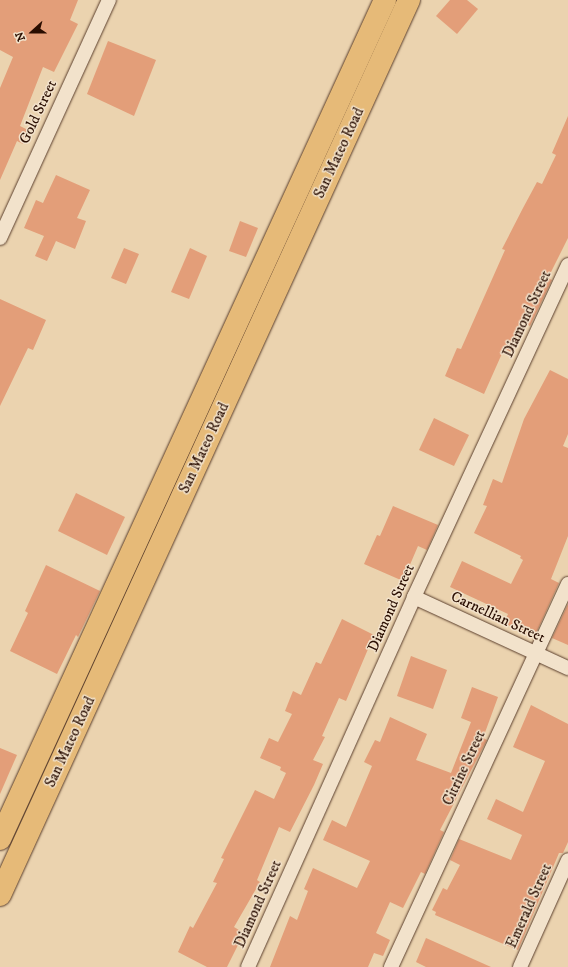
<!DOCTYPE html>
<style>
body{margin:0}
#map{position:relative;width:568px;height:967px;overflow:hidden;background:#ebd3af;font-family:"IM FELL DW Pica",serif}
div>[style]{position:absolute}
.building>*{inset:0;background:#e39e79}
.roads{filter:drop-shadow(0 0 1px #5a3e2c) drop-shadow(0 0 1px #5a3e2c)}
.street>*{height:14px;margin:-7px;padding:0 7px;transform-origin:7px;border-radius:7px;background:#f2e2cb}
.primary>*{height:22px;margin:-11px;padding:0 11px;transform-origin:11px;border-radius:11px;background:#e6ba78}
span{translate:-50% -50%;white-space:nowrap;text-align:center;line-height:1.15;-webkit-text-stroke:3px #f2e2cb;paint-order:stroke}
.street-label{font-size:15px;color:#290d00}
.north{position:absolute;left:12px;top:12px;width:40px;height:40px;-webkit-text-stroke:3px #f2e2cb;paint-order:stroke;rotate:249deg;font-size:11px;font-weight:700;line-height:16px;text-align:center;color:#290d00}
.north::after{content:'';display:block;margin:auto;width:14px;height:18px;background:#290d00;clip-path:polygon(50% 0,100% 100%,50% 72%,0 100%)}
</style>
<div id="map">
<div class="building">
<i style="clip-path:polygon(0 0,78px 0,70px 20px,78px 24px,54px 72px,43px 67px,20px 126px,30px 131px,23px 144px,17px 141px,0 180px,0 88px,13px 57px,0 50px)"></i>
<i style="clip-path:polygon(450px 0,467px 0,478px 9px,457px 34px,436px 16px)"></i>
<i style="clip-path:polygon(108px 41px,156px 60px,134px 116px,87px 94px)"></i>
<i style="clip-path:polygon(568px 116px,568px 238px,548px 278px,552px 280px,530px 326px,524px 323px,512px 352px,504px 349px,484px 394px,445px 376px,457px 348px,461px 349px,505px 250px,502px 249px,523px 208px,537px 182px,542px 184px,556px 155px,552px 153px)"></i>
<i style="clip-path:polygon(56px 175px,90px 190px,77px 218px,86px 221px,75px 249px,56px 241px,47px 261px,35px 256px,44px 236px,24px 228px,36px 200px,43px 203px)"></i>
<i style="clip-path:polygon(240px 221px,258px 228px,246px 257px,229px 251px)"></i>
<i style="clip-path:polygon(124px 248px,139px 254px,126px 284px,111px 278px)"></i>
<i style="clip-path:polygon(190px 248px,207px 256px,189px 299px,171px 292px)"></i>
<i style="clip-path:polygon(0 299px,46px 320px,33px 350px,28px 348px,0 406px)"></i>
<i style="clip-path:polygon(550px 370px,568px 379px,568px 434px,563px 446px,568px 448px,568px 536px,551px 579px,559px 583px,534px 638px,504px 623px,508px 614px,450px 587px,462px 561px,511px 584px,523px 560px,520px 558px,521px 556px,474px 533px,487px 506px,483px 505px,493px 479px,502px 483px,524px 419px)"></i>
<i style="clip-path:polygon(434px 418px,469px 435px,454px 466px,419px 450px)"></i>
<i style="clip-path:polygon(76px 493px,125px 517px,107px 555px,58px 531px)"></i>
<i style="clip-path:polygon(393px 506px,438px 525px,427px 550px,418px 546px,403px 581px,364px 564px,377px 535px,380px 536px)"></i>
<i style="clip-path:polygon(46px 565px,100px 591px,78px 637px,76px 635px,57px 674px,10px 651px,28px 613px,25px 611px)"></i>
<i style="clip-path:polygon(568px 604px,568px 645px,552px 638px)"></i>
<i style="clip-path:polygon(342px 619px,374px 635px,346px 701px,339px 698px,322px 736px,325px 737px,313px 760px,323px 764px,314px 785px,290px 832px,279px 827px,257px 880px,260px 882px,234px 927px,244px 933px,227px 967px,207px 967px,178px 952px,190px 926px,193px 928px,217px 883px,213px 882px,224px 859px,221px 858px,255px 790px,274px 799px,286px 773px,280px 770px,281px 767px,260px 758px,269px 738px,278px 742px,292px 714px,285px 711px,293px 691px,301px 695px,316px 662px,321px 664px)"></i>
<i style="clip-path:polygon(411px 656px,447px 670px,433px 709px,397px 696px)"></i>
<i style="clip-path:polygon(472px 687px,498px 697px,483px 738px,487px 740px,440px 830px,444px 832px,425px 874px,421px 872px,403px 908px,390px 902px,376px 933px,390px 940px,383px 956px,374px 953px,368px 967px,270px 967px,290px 916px,297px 920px,308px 891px,304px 889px,313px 868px,357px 888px,370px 861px,323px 840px,332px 820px,346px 827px,372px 766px,364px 762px,375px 740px,380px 742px,390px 717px,427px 734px,416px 760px,451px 773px,471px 722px,461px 718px)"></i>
<i style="clip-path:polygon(531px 705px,568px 724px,568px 842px,563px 853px,559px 853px,518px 950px,435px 915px,436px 912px,432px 910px,443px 888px,447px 890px,460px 865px,450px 860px,459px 839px,511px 860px,522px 835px,487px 819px,496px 799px,523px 812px,545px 761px,513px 747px)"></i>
<i style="clip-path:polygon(0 748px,17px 755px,0 794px)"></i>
<i style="clip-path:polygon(426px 938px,491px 967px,426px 967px,416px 962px)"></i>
</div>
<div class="roads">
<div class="street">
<i style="left:0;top:238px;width:262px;rotate:-65.4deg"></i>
<i style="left:414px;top:597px;width:170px;rotate:24.8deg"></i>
<i style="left:248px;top:967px;width:406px;rotate:-65.8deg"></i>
<i style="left:414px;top:597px;width:366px;rotate:-65.1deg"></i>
<i style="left:391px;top:967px;width:422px;rotate:-65.2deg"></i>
<i style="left:520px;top:967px;width:117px;rotate:-65.8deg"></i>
</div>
<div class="primary">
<i style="left:0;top:839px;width:923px;rotate:-65.35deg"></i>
<i style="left:0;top:895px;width:984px;rotate:-65.44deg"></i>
</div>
</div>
<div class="street-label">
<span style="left:38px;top:112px;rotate:-65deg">Gold Street</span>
<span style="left:339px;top:153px;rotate:-65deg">San Mateo Road</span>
<span style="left:527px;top:314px;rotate:-65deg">Diamond Street</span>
<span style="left:204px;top:448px;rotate:-65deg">San Mateo Road</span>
<span style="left:391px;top:608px;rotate:-66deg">Diamond Street</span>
<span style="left:498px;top:617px;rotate:25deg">Carnellian Street</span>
<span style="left:70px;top:742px;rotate:-65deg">San Mateo Road</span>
<span style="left:464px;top:768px;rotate:-65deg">Citrine Street</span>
<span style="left:258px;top:904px;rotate:-66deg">Diamond Street</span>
<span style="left:529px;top:906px;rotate:-66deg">Emerald Street</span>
</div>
<div class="north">N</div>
</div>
